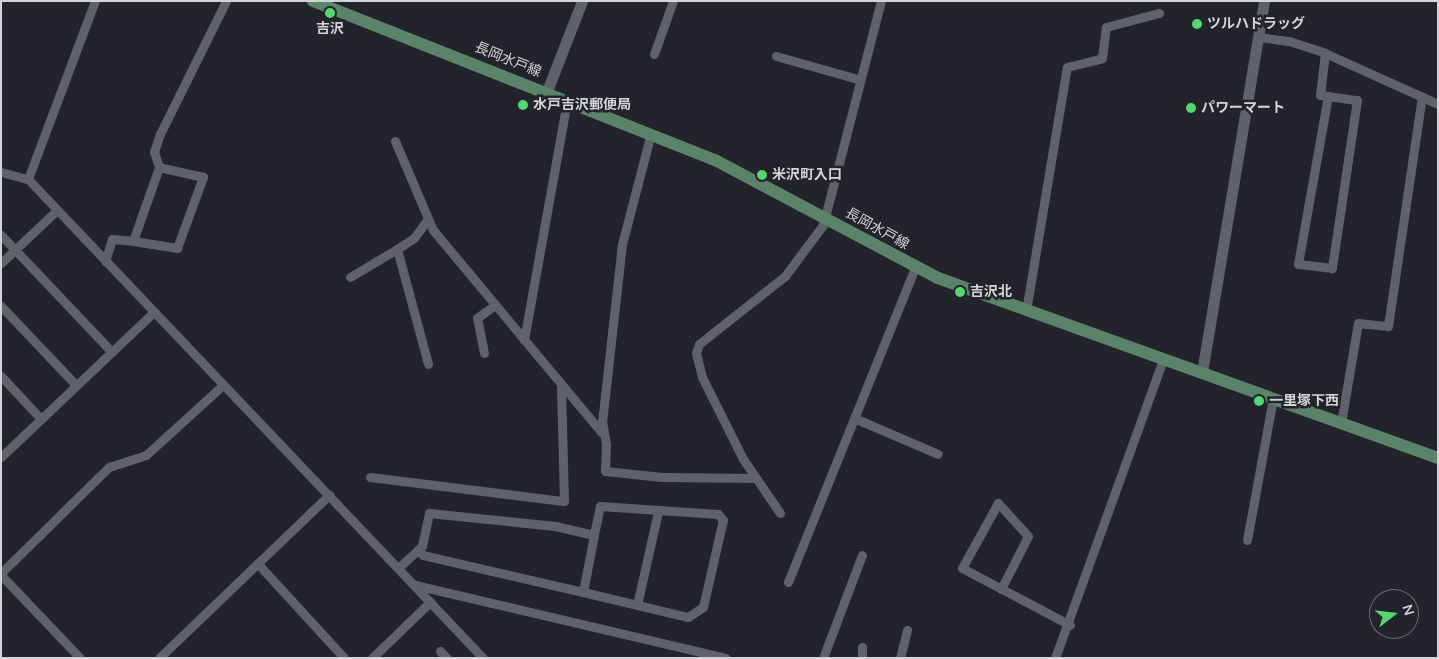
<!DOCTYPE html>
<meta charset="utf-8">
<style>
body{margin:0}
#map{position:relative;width:1439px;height:659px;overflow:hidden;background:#23242b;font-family:"Nunito Sans","Noto Sans JP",sans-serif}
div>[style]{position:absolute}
.minor>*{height:9px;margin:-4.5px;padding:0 4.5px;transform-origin:4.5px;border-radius:4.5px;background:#606269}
.tertiary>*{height:11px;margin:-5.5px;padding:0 5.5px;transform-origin:5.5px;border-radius:5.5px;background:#606269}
.secondary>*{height:12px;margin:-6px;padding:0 6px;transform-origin:6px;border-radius:6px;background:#5b836a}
.dots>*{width:14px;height:14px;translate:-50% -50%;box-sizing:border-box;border:2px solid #23242b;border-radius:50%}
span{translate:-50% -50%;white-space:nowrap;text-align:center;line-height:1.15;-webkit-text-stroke:5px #23242b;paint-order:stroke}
.poi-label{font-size:14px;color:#d2d4d8;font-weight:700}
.left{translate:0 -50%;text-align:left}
.street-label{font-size:14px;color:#d2d4d8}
.frame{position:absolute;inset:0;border:2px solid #d2d4d8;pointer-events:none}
.north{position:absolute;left:1369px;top:589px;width:50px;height:50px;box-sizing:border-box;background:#23242b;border:1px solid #696a70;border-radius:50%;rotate:74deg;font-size:14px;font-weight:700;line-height:20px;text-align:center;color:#d2d4d8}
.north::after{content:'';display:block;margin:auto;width:18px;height:22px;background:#55d672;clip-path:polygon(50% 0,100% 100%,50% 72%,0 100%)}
</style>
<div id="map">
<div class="minor">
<i style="left:1259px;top:37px;width:30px;rotate:8deg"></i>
<i style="left:1289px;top:41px;width:38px;rotate:18deg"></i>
<i style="left:1325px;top:53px;width:124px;rotate:24.3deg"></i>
<i style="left:1325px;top:53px;width:42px;rotate:96.8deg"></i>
<i style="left:1320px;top:95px;width:37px;rotate:8deg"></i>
<i style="left:1357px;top:100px;width:170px;rotate:98.5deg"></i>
<i style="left:1332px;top:268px;width:34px;rotate:-173deg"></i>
<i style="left:1298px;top:264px;width:171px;rotate:-79.9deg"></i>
<i style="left:654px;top:54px;width:56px;rotate:-70.3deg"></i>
<i style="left:776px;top:56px;width:85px;rotate:15.7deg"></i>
<i style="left:651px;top:133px;width:115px;rotate:104.6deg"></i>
<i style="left:622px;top:244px;width:178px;rotate:96.4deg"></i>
<i style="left:602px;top:421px;width:23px;rotate:80deg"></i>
<i style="left:606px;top:444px;width:27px;rotate:92deg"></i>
<i style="left:605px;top:471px;width:57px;rotate:6deg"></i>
<i style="left:662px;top:477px;width:94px;rotate:0.6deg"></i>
<i style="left:395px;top:141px;width:97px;rotate:66.9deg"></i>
<i style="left:433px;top:230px;width:264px;rotate:50.2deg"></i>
<i style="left:1px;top:172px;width:28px;rotate:15deg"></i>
<i style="left:28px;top:179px;width:661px;rotate:46.47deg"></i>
<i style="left:28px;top:179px;width:190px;rotate:-69.4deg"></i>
<i style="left:427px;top:220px;width:22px;rotate:126deg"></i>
<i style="left:414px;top:238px;width:20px;rotate:147deg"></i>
<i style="left:397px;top:249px;width:119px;rotate:74.9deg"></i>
<i style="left:1px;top:235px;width:161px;rotate:46.5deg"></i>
<i style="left:133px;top:241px;width:45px;rotate:9deg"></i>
<i style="left:177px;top:248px;width:76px;rotate:-69.9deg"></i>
<i style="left:203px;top:177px;width:45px;rotate:-167.2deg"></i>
<i style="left:105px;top:261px;width:23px;rotate:-72deg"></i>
<i style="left:112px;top:239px;width:21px;rotate:5deg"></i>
<i style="left:133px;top:241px;width:78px;rotate:-70.6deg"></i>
<i style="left:159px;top:167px;width:16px;rotate:-108deg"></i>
<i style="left:154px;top:152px;width:19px;rotate:-72deg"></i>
<i style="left:160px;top:134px;width:148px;rotate:-63.6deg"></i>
<i style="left:1px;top:263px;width:76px;rotate:-43.4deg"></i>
<i style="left:350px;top:277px;width:55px;rotate:-30.8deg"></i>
<i style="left:1px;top:306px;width:109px;rotate:46.5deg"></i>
<i style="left:1026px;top:311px;width:247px;rotate:-80.5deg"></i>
<i style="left:1067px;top:67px;width:36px;rotate:-14deg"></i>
<i style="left:1102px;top:58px;width:31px;rotate:-83deg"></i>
<i style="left:1106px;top:27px;width:55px;rotate:-14.8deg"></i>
<i style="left:524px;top:340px;width:244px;rotate:-79.8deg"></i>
<i style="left:484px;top:353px;width:36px;rotate:-101deg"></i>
<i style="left:477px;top:318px;width:22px;rotate:-36deg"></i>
<i style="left:1px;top:376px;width:59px;rotate:47.1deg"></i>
<i style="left:854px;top:418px;width:91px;rotate:23.2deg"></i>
<i style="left:1341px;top:423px;width:101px;rotate:-80.4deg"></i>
<i style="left:1358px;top:323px;width:30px;rotate:6deg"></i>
<i style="left:1388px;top:326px;width:232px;rotate:-81.6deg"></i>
<i style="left:1px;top:457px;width:211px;rotate:-43.5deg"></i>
<i style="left:370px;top:477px;width:195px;rotate:7.1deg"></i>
<i style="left:564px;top:501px;width:115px;rotate:-91.5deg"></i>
<i style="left:780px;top:513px;width:65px;rotate:-124.4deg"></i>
<i style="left:743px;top:459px;width:92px;rotate:-116.6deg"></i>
<i style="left:702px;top:377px;width:25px;rotate:-104deg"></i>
<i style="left:696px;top:353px;width:9px;rotate:-72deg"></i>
<i style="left:699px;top:344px;width:110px;rotate:-38.3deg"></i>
<i style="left:785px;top:276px;width:64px;rotate:-53.3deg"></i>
<i style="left:823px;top:225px;width:231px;rotate:-75.5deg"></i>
<i style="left:1247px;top:540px;width:144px;rotate:-79.6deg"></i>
<i style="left:258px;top:564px;width:127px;rotate:47.5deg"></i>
<i style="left:398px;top:568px;width:27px;rotate:-42deg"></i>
<i style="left:418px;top:550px;width:6px;rotate:-45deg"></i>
<i style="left:422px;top:546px;width:34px;rotate:-78deg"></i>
<i style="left:429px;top:513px;width:127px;rotate:5.9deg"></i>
<i style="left:555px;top:526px;width:40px;rotate:13deg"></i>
<i style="left:594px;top:535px;width:58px;rotate:100.9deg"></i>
<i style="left:583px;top:592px;width:164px;rotate:-167deg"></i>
<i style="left:423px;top:555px;width:7px;rotate:-135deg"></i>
<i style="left:1px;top:573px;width:151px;rotate:-44.5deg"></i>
<i style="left:109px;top:467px;width:39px;rotate:-18deg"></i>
<i style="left:146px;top:455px;width:104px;rotate:-42.3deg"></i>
<i style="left:1px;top:575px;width:115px;rotate:46.4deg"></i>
<i style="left:788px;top:582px;width:340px;rotate:-68deg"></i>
<i style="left:415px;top:585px;width:319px;rotate:13.2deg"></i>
<i style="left:1001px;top:589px;width:59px;rotate:-63deg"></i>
<i style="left:1028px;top:536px;width:45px;rotate:-132.3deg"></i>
<i style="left:998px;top:503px;width:74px;rotate:119deg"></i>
<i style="left:962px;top:568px;width:122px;rotate:27.8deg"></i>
<i style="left:583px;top:592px;width:108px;rotate:13.4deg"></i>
<i style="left:688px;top:617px;width:18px;rotate:-34deg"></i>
<i style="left:703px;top:607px;width:89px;rotate:-77.1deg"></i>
<i style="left:723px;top:520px;width:8px;rotate:-130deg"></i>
<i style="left:718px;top:514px;width:118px;rotate:-176.1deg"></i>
<i style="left:600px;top:506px;width:30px;rotate:102deg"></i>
<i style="left:637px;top:605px;width:95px;rotate:-77.3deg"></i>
<i style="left:862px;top:647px;width:11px;rotate:90deg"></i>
<i style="left:440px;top:651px;width:10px;rotate:45deg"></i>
<i style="left:159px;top:658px;width:236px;rotate:-43.8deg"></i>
<i style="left:372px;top:658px;width:81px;rotate:-44deg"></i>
<i style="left:823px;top:658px;width:110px;rotate:-69.3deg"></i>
<i style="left:900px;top:658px;width:29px;rotate:-76deg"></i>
<i style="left:1055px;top:658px;width:318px;rotate:-70.1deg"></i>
</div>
<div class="tertiary">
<i style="left:547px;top:91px;width:97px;rotate:-68.7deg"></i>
<i style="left:1202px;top:372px;width:376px;rotate:-80.5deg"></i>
</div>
<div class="secondary">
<i style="left:313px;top:1px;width:432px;rotate:21.6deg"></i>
<i style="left:715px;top:160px;width:252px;rotate:27.9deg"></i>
<i style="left:938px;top:278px;width:531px;rotate:19.8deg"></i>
</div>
<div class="dots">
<i style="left:330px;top:13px;background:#55d672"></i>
<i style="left:1197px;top:24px;background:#55d672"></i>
<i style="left:523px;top:105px;background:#55d672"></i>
<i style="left:1191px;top:108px;background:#55d672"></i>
<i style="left:762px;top:175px;background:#55d672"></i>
<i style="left:960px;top:292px;background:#55d672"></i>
<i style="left:1259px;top:401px;background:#55d672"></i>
</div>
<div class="poi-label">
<span class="left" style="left:1207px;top:24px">ツルハドラッグ</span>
<span style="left:330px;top:29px">吉沢</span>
<span class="left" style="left:533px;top:105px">水戸吉沢郵便局</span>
<span class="left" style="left:1201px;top:108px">パワーマート</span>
<span class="left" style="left:772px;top:175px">米沢町入口</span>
<span class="left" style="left:970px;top:292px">吉沢北</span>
<span class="left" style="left:1269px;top:401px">一里塚下西</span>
</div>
<div class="street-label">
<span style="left:508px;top:60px;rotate:22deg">長岡水戸線</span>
<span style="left:877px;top:229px;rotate:29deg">長岡水戸線</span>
</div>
<div class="frame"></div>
<div class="north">N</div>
</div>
